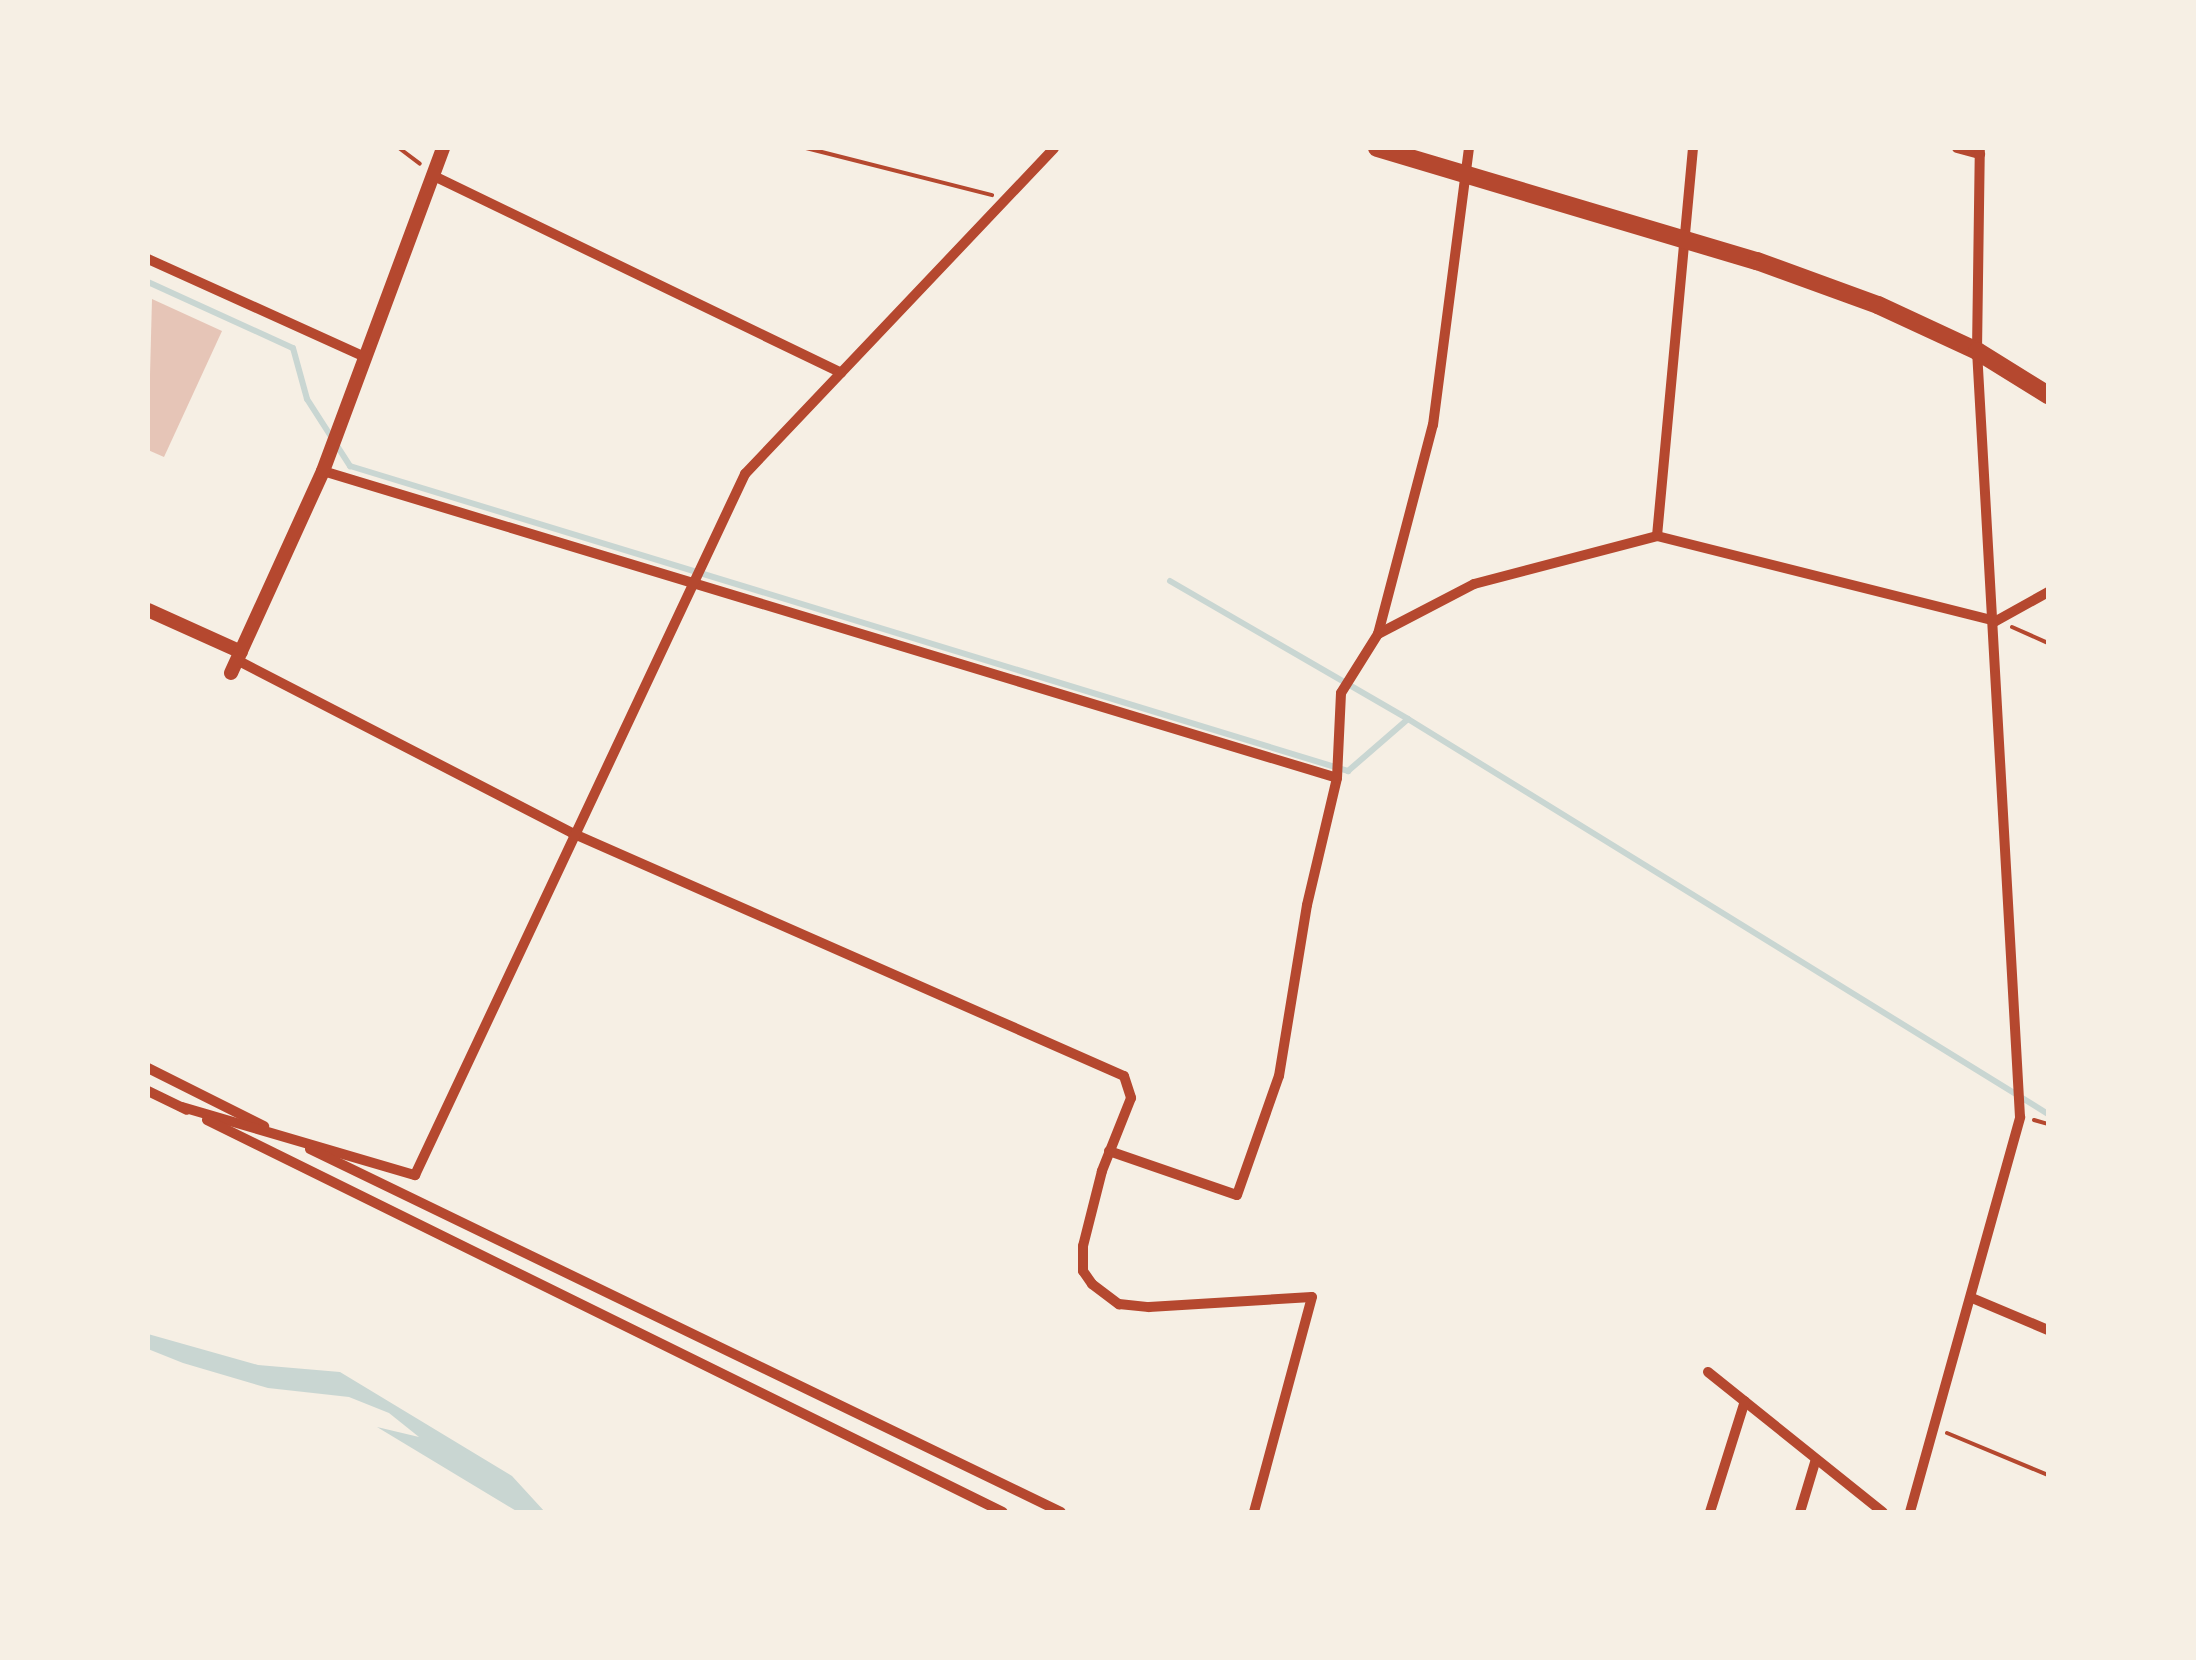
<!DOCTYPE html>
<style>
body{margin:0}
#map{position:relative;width:2196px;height:1660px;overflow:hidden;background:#f6efe4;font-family:"PT Sans",sans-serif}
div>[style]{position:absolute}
.water>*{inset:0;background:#c9d6d2}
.stream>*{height:6px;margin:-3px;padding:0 3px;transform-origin:3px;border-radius:3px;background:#c9d6d2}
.building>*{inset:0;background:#e6c5b7}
.path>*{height:4px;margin:-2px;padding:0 2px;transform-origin:2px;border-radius:2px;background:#b5482f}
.minor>*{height:10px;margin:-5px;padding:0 5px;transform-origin:5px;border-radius:5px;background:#b5482f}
.tertiary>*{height:14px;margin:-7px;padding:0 7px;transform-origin:7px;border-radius:7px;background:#b5482f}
.primary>*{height:18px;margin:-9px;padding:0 9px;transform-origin:9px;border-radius:9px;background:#b5482f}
span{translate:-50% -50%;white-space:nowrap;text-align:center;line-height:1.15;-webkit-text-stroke:9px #f6efe4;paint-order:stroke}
.frame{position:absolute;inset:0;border:150px solid #f6efe4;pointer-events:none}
</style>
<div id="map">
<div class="water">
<i style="clip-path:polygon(148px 1334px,258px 1365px,340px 1372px,512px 1476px,545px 1512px,518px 1512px,377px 1427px,419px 1437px,389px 1413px,349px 1397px,268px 1388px,183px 1363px,148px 1349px)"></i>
</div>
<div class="stream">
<i style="left:148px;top:282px;width:159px;rotate:24.5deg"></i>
<i style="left:293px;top:348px;width:53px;rotate:74.6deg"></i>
<i style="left:307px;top:399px;width:80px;rotate:57.3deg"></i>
<i style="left:350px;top:466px;width:1044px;rotate:16.99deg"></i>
<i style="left:1348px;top:771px;width:79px;rotate:-40.9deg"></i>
<i style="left:1408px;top:719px;width:752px;rotate:31.68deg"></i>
<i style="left:1170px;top:581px;width:275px;rotate:30.1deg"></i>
</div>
<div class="building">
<i style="clip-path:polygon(152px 299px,222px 331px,164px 457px,148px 450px)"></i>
</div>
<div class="path">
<i style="left:399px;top:148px;width:26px;rotate:37deg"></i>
<i style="left:806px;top:148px;width:192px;rotate:14.2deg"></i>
<i style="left:2012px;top:627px;width:39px;rotate:24deg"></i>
<i style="left:2034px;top:1120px;width:15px;rotate:16deg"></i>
<i style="left:1947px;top:1433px;width:109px;rotate:22.6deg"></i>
</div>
<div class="minor">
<i style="left:1957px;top:148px;width:24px;rotate:15deg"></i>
<i style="left:436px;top:177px;width:450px;rotate:25.8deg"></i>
<i style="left:148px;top:259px;width:238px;rotate:24.3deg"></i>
<i style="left:323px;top:471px;width:1059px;rotate:16.84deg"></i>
<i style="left:1657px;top:536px;width:390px;rotate:-84.7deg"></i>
<i style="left:1378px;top:634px;width:108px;rotate:-27.5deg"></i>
<i style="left:1474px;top:584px;width:189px;rotate:-14.7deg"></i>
<i style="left:1657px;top:536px;width:349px;rotate:14.1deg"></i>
<i style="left:1996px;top:621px;width:60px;rotate:-29.1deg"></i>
<i style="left:237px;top:660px;width:377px;rotate:27.3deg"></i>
<i style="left:572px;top:833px;width:603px;rotate:23.76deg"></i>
<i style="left:1124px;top:1076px;width:23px;rotate:72deg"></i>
<i style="left:1131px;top:1098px;width:79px;rotate:111.7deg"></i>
<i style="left:1102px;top:1171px;width:77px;rotate:104.2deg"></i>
<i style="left:1083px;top:1246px;width:25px;rotate:90deg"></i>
<i style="left:1083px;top:1271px;width:16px;rotate:55deg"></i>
<i style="left:1092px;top:1284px;width:34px;rotate:37deg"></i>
<i style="left:1119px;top:1304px;width:30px;rotate:6deg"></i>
<i style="left:1149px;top:1307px;width:163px;rotate:-3.5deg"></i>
<i style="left:1312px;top:1297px;width:223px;rotate:105.1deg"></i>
<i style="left:148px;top:1068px;width:130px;rotate:26.6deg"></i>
<i style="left:148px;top:1091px;width:43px;rotate:26deg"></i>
<i style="left:182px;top:1107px;width:243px;rotate:16.3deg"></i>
<i style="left:415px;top:1175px;width:775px;rotate:-64.79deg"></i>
<i style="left:745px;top:474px;width:449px;rotate:-46.5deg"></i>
<i style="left:207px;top:1120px;width:887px;rotate:26.22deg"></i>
<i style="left:310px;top:1149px;width:834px;rotate:25.8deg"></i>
<i style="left:1109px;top:1151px;width:135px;rotate:19deg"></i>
<i style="left:1237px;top:1195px;width:126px;rotate:-70.6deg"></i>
<i style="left:1279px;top:1076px;width:173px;rotate:-80.7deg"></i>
<i style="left:1307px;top:905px;width:130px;rotate:-76.7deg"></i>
<i style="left:1337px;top:778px;width:85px;rotate:-87.3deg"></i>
<i style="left:1341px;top:693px;width:70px;rotate:-57.9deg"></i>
<i style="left:1378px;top:634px;width:216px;rotate:-75.3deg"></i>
<i style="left:1433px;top:425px;width:279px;rotate:-82.6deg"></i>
<i style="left:1972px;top:1298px;width:82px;rotate:22.8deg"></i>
<i style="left:1708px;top:1372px;width:224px;rotate:38.7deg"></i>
<i style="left:1710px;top:1512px;width:116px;rotate:-72.5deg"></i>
<i style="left:1800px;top:1512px;width:55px;rotate:-73.2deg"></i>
<i style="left:1910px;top:1512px;width:410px;rotate:-74.4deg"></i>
<i style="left:2020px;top:1117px;width:767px;rotate:-93.21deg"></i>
<i style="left:1977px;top:351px;width:203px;rotate:-89.2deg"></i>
</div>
<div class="tertiary">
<i style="left:148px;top:610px;width:102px;rotate:24.3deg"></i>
<i style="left:231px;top:673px;width:222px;rotate:-65.5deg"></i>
<i style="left:323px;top:471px;width:345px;rotate:-69.6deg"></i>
</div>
<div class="primary">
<i style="left:1377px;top:148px;width:396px;rotate:16.6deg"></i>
<i style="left:1757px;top:261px;width:129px;rotate:20deg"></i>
<i style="left:1878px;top:305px;width:109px;rotate:24.9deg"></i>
<i style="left:1977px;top:351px;width:84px;rotate:31.8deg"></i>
</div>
<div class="frame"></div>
</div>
